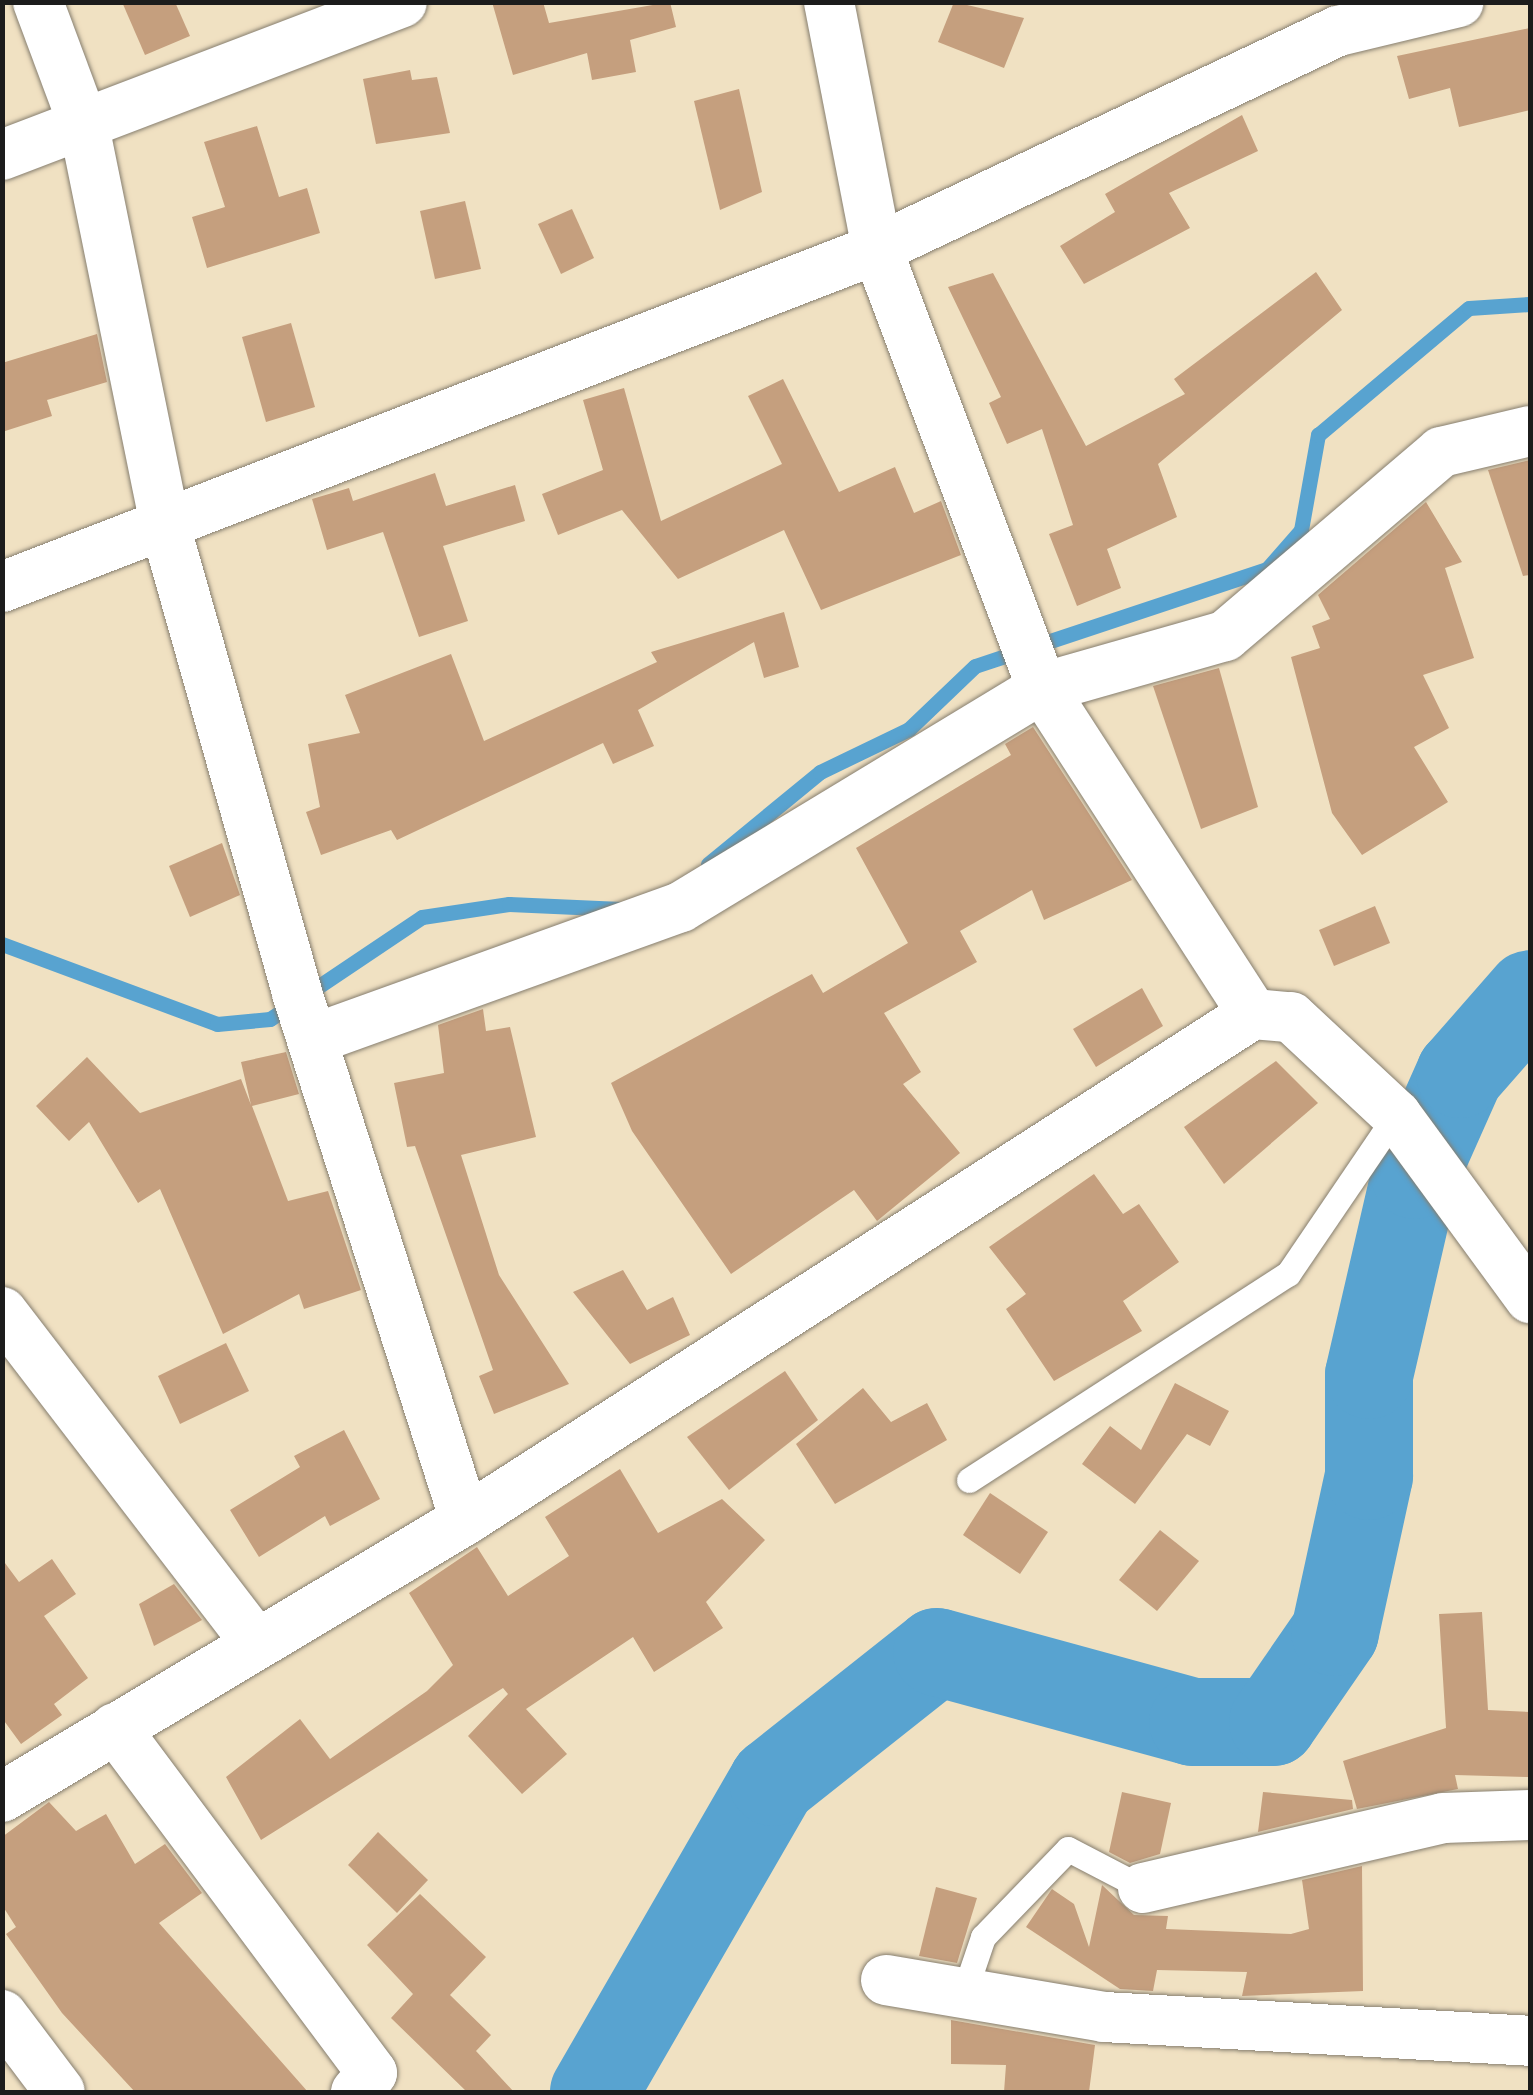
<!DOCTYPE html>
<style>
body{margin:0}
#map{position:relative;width:1533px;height:2095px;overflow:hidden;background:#f0e1c2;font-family:"Balsamiq Sans",sans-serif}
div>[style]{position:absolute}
.stream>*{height:15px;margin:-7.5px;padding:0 7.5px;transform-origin:7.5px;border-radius:7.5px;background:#58a3d0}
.river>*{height:88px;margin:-44px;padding:0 44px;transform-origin:44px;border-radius:44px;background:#58a3d0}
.building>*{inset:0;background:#c59f7e}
.roads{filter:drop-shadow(0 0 2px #867e6f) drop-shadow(0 0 2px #867e6f)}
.service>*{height:25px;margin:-12.5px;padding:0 12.5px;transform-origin:12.5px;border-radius:12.5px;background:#fff}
.minor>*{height:50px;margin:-25px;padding:0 25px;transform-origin:25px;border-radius:25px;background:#fff}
span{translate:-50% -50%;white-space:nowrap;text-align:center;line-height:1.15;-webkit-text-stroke:9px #fcf5e5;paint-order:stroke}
.frame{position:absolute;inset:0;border:5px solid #1c1c1c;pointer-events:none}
</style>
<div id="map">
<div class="stream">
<i style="left:708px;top:864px;width:145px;rotate:-39.4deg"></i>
<i style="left:820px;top:772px;width:99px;rotate:-25.8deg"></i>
<i style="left:909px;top:729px;width:91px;rotate:-43.7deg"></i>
<i style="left:975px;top:666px;width:308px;rotate:-18.4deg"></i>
<i style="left:1267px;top:569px;width:52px;rotate:-48.9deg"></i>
<i style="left:1301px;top:530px;width:97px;rotate:-79.9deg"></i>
<i style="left:1318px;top:435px;width:197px;rotate:-40.1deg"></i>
<i style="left:1469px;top:308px;width:61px;rotate:-3.8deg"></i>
<i style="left:2px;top:944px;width:229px;rotate:20.4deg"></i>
<i style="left:217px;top:1024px;width:53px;rotate:-5.4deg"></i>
<i style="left:270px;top:1019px;width:183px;rotate:-33.9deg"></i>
<i style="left:422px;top:917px;width:88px;rotate:-8.5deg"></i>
<i style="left:509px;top:904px;width:112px;rotate:2.6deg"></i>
</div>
<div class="river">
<i style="left:594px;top:2092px;width:358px;rotate:-60deg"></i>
<i style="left:773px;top:1782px;width:209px;rotate:-38.4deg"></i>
<i style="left:937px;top:1652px;width:265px;rotate:15.3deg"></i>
<i style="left:1193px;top:1722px;width:80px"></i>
<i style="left:1273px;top:1722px;width:109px;rotate:-55.4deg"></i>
<i style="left:1335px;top:1632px;width:160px;rotate:-77.7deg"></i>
<i style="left:1369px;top:1476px;width:101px;rotate:-90deg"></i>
<i style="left:1369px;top:1375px;width:205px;rotate:-77deg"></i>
<i style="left:1415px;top:1175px;width:111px;rotate:-66deg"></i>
<i style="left:1460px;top:1074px;width:106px;rotate:-48.8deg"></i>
</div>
<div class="building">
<i style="clip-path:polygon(122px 2px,175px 2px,190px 36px,145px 55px)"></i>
<i style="clip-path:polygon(492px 2px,543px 2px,549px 23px,670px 2px,676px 27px,630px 40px,636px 72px,592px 80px,587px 53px,513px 75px)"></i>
<i style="clip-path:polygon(954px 2px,1024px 18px,1004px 68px,938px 42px)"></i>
<i style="clip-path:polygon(1530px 28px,1530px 110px,1459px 127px,1450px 88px,1409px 99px,1397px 56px)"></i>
<i style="clip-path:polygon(410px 70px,412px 80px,437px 77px,450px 133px,376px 144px,363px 79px)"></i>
<i style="clip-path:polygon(739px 89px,762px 192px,720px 210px,694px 101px)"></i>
<i style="clip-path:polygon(1242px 115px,1258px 151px,1169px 193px,1190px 228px,1084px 284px,1060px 246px,1115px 212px,1105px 194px)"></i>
<i style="clip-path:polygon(257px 126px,279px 197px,307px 188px,320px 233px,207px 268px,192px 217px,225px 207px,204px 142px)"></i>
<i style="clip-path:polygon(465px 201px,481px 269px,435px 279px,420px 211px)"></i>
<i style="clip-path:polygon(572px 209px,594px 258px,561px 274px,538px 224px)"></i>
<i style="clip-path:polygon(1316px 272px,1342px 310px,1158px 464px,1177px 517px,1107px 549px,1121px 588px,1077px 606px,1049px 534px,1073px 525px,1042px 429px,1007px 444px,989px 403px,1001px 397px,948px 287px,993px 273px,1086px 446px,1185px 394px,1174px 379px)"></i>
<i style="clip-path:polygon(291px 323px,315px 407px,266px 422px,242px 337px)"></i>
<i style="clip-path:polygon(97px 334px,107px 382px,47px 400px,52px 416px,2px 432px,2px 363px)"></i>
<i style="clip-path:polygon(783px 379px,839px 492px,895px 467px,914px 513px,941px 501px,961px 555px,821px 610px,784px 530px,678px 579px,622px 510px,558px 535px,542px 494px,603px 470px,583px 400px,624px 388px,661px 521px,782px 464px,748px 396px)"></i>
<i style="clip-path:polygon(1530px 460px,1530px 575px,1523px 576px,1488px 470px)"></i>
<i style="clip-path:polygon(435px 473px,446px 506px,515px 485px,525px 521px,443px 546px,468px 621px,419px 637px,383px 532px,327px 550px,312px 499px,349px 488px,353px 501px)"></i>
<i style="clip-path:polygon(1426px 502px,1462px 562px,1445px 568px,1474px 658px,1423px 675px,1449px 728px,1414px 747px,1448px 802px,1362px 855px,1332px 813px,1291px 657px,1320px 648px,1312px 626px,1330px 619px,1318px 595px)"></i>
<i style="clip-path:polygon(784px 612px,799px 667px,764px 678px,754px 642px,638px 710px,654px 746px,613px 764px,603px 743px,397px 840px,391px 830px,321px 855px,306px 812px,320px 807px,308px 744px,360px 733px,345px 695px,451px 654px,484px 741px,657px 662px,651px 652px)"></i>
<i style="clip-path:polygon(1219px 668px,1258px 807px,1201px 829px,1153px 686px)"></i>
<i style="clip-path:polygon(1033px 727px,1132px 880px,1044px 920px,1032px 890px,960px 931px,977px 962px,884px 1013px,921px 1072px,903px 1084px,960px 1153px,877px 1221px,854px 1190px,731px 1274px,632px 1131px,611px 1083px,812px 974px,823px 993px,908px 943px,856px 848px,1011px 755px,1005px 744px)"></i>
<i style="clip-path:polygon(222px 843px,240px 895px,190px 917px,169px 866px)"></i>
<i style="clip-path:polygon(1375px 906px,1390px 943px,1334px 966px,1319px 930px)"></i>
<i style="clip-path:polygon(1142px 988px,1163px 1026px,1096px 1067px,1073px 1029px)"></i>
<i style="clip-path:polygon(483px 1009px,486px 1031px,510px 1027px,536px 1137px,461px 1155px,499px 1275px,569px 1384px,494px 1414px,479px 1376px,493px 1370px,415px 1146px,407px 1147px,394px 1083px,444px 1073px,438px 1025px)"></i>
<i style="clip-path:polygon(286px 1052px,299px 1094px,252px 1106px,288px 1201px,328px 1191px,361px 1290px,304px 1309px,299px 1294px,223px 1334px,160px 1189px,138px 1203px,89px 1122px,69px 1141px,36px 1106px,87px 1057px,140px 1113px,241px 1079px,251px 1105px,241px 1062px)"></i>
<i style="clip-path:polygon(1276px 1061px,1318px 1103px,1224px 1184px,1184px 1127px)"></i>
<i style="clip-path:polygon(1094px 1174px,1123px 1214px,1139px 1204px,1179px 1262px,1123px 1301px,1142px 1331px,1054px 1381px,1006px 1309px,1026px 1294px,989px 1247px)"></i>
<i style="clip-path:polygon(623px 1270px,647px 1310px,673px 1297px,690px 1335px,630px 1364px,573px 1292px)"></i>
<i style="clip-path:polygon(226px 1343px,249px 1391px,180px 1424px,158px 1376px)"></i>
<i style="clip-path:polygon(785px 1371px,818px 1420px,729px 1490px,687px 1437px)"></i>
<i style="clip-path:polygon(1175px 1383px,1229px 1411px,1210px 1446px,1187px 1434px,1135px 1504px,1082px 1464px,1110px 1426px,1141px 1450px)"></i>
<i style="clip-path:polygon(863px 1388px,891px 1422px,927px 1403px,947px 1440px,835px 1504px,796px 1444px)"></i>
<i style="clip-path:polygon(344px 1430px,380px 1499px,330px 1526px,325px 1516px,259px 1557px,230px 1510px,300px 1467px,294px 1456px)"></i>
<i style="clip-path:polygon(620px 1469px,658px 1533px,722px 1499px,765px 1540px,706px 1602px,723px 1628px,654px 1672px,633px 1637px,526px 1709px,567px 1754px,522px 1794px,468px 1736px,508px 1694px,503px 1688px,261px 1840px,226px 1777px,300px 1719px,330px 1759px,427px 1691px,453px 1665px,409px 1593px,477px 1547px,508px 1596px,569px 1556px,545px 1517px)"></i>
<i style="clip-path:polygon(990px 1493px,1048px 1532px,1020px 1574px,963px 1535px)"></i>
<i style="clip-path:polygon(1160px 1530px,1199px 1561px,1157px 1611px,1119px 1580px)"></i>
<i style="clip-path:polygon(2px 1559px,19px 1582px,52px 1559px,76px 1594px,44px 1616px,88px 1678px,54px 1704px,62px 1715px,21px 1744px,2px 1718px)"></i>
<i style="clip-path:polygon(174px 1584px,202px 1620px,154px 1646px,139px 1604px)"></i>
<i style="clip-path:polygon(1482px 1612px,1488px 1710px,1530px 1712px,1528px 1777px,1455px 1775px,1458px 1789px,1357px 1809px,1343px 1761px,1446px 1728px,1439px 1614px)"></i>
<i style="clip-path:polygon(1122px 1792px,1171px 1803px,1160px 1854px,1130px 1863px,1109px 1852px)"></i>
<i style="clip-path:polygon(1263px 1792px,1352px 1800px,1353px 1809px,1258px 1832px)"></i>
<i style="clip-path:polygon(49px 1802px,76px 1831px,106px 1814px,135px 1864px,165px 1844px,202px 1893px,159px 1923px,308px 2092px,135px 2092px,62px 2013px,6px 1934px,16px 1927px,2px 1905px,2px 1837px)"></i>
<i style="clip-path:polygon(378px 1832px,428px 1880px,397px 1913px,348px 1865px)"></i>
<i style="clip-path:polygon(1362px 1866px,1363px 1991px,1242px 1996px,1247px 1972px,1157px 1970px,1153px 1991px,1120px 1989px,1026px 1927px,1052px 1889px,1074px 1904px,1089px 1947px,1102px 1885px,1134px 1915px,1168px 1916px,1166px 1929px,1291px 1934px,1309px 1929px,1302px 1880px)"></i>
<i style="clip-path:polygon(936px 1887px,977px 1898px,957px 1963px,919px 1956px)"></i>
<i style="clip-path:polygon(420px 1894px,486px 1957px,450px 1995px,491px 2035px,476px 2051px,514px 2092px,467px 2092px,391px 2018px,413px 1994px,367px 1945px)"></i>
<i style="clip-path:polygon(951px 2020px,1095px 2045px,1089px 2092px,1004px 2092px,1006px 2065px,951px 2064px)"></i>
</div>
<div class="roads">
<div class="service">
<i style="left:969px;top:1480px;width:380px;rotate:-32.9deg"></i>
<i style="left:1288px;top:1274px;width:192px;rotate:-55.8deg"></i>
<i style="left:966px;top:1987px;width:53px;rotate:-71.2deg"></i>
<i style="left:983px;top:1937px;width:122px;rotate:-46deg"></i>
<i style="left:1068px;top:1849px;width:85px;rotate:27.5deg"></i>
</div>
<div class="minor">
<i style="left:38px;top:2px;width:132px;rotate:69.6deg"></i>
<i style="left:84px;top:126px;width:411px;rotate:78.5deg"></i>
<i style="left:166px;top:529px;width:482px;rotate:74.2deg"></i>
<i style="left:297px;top:993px;width:553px;rotate:72.32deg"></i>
<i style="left:829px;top:2px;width:252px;rotate:79deg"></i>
<i style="left:877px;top:249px;width:469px;rotate:69.4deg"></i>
<i style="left:1042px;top:688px;width:388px;rotate:57.1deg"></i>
<i style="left:2px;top:155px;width:428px;rotate:-20.9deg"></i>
<i style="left:2px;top:587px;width:938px;rotate:-21.12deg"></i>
<i style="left:877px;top:249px;width:510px;rotate:-25.31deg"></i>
<i style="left:1338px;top:31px;width:124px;rotate:-13.5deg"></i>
<i style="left:314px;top:1039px;width:390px;rotate:-19.8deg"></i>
<i style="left:681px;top:907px;width:422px;rotate:-31.2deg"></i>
<i style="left:1042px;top:688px;width:190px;rotate:-15.9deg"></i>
<i style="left:1225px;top:636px;width:284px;rotate:-40.4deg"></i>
<i style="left:1441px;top:452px;width:91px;rotate:-13.3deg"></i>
<i style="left:2px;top:1312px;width:416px;rotate:52.5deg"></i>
<i style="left:115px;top:1728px;width:430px;rotate:53.3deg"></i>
<i style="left:372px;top:2073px;width:25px;rotate:130deg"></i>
<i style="left:2px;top:1797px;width:540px;rotate:-30.89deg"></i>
<i style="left:465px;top:1520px;width:936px;rotate:-32.71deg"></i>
<i style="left:1253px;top:1014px;width:38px;rotate:5deg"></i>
<i style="left:1291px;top:1017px;width:144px;rotate:43deg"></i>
<i style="left:1396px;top:1115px;width:227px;rotate:53.8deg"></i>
<i style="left:1143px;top:1888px;width:308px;rotate:-13.1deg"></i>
<i style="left:1443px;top:1818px;width:87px;rotate:-2deg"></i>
<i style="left:886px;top:1980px;width:221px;rotate:9.6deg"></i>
<i style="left:1104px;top:2017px;width:427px;rotate:3.2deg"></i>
<i style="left:2px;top:2015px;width:96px;rotate:53deg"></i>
</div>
</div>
<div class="frame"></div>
</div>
